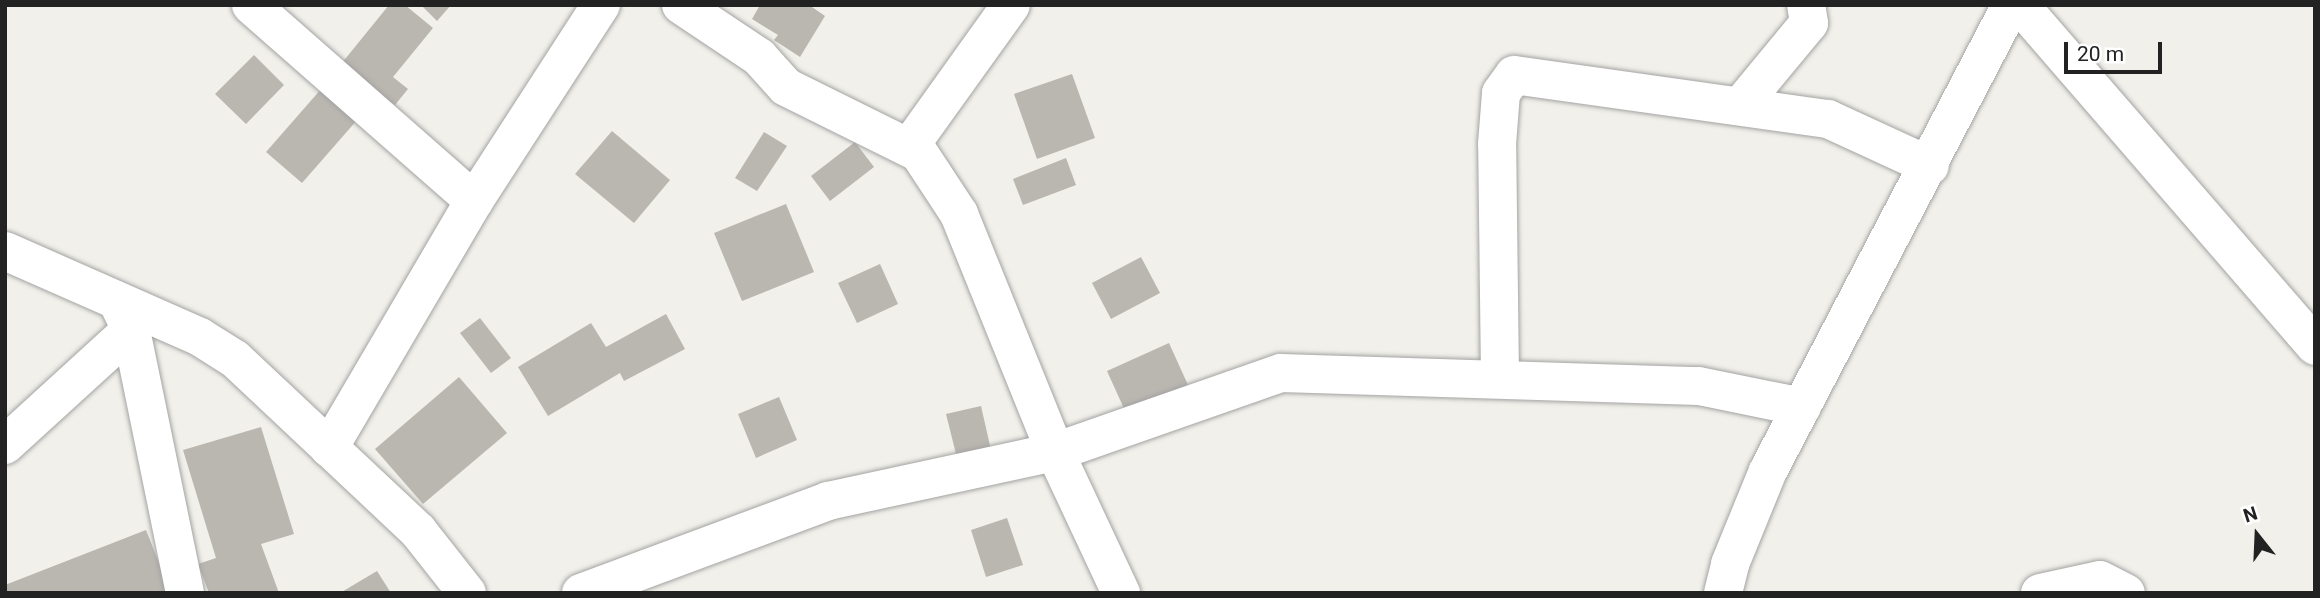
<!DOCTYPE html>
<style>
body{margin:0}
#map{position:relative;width:2320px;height:598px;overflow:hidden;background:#f1f0ea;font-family:Roboto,sans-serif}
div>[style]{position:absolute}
.building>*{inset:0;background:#bab6b0}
.roads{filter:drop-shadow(0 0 2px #a3a3a3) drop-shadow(0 0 2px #a3a3a3)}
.minor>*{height:38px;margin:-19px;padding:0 19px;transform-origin:19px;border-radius:19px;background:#fff}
span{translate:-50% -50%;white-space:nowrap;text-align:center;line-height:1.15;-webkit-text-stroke:7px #fff;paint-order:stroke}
.frame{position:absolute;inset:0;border:7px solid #222;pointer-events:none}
.north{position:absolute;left:2222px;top:500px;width:70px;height:70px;-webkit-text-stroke:5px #fff;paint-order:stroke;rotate:342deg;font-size:19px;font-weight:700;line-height:28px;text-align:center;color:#222}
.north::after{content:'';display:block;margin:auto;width:24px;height:32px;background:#222;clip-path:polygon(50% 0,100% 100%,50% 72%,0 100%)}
.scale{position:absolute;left:2064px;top:42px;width:98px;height:32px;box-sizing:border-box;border:4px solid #222;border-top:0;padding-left:9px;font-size:21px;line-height:24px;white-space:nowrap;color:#222;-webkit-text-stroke:5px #fff;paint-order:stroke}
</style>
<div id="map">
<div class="building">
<i style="clip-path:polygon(389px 5px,405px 5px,433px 28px,393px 77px,408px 89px,395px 105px,337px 69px)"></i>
<i style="clip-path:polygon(421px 5px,451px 5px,437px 21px)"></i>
<i style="clip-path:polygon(760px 5px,809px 5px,825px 16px,800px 57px,774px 40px,778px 35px,752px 19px)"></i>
<i style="clip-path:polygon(254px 55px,284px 85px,246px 124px,215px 94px)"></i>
<i style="clip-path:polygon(1072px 74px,1095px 138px,1037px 159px,1014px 94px)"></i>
<i style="clip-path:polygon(329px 80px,365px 111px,302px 183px,266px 152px)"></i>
<i style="clip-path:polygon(612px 131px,670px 180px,634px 223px,575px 174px)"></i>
<i style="clip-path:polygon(764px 132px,787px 146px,757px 191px,735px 178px)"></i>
<i style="clip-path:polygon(855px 142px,874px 167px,830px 201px,811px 176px)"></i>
<i style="clip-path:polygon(1066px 158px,1076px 185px,1023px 205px,1013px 179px)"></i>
<i style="clip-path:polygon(786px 204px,814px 272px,742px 301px,714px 233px)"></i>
<i style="clip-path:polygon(1141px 257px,1160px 293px,1111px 319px,1092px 283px)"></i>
<i style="clip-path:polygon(880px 264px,898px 304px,857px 323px,838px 283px)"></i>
<i style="clip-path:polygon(666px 314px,685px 349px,624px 381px,620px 373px,548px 416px,518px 367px,591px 323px,606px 347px)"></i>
<i style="clip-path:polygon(480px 318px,511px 358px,491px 373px,460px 333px)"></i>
<i style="clip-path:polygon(1169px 343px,1188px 385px,1126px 413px,1107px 371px)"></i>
<i style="clip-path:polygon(459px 377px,507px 433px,423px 504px,375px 449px)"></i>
<i style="clip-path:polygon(779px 397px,797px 440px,756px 458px,738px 414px)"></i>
<i style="clip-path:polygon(981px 406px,991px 450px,957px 458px,946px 414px)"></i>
<i style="clip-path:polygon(261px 427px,294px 534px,261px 544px,279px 593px,209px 593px,198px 564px,216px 558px,183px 450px)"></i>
<i style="clip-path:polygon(1007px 518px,1023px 565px,986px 577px,971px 530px)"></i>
<i style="clip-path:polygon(146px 530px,171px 593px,5px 593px,5px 585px)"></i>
<i style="clip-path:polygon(377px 571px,391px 593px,340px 593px)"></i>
</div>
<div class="roads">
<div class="minor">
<i style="left:251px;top:5px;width:297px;rotate:41.3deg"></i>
<i style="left:681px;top:5px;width:94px;rotate:33.7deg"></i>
<i style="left:759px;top:57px;width:40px;rotate:48deg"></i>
<i style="left:786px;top:87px;width:148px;rotate:26.4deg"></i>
<i style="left:919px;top:153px;width:73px;rotate:56.7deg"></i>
<i style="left:959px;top:214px;width:257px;rotate:68deg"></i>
<i style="left:1055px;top:452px;width:156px;rotate:64.9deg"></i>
<i style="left:2020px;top:5px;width:451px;rotate:49.1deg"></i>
<i style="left:1742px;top:104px;width:105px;rotate:-50.4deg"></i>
<i style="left:1809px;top:23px;width:18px;rotate:-99deg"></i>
<i style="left:910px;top:146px;width:173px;rotate:-54.4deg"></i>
<i style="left:5px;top:251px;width:213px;rotate:23.8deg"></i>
<i style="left:200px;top:337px;width:41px;rotate:32.2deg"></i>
<i style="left:235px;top:359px;width:251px;rotate:43.2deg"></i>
<i style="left:418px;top:531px;width:79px;rotate:51.7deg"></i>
<i style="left:117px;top:301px;width:32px;rotate:64deg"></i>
<i style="left:131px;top:330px;width:268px;rotate:78.4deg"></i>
<i style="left:1500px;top:378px;width:234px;rotate:-90.7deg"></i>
<i style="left:1497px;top:144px;width:51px;rotate:-85.5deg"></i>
<i style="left:1501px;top:93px;width:22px;rotate:-54deg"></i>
<i style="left:1514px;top:75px;width:317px;rotate:8deg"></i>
<i style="left:1828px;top:119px;width:112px;rotate:24.7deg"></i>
<i style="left:5px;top:445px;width:171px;rotate:-42.4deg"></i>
<i style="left:329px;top:448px;width:286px;rotate:-59.6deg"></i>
<i style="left:474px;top:201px;width:234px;rotate:-57.1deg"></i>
<i style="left:581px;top:593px;width:264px;rotate:-20.4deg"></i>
<i style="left:828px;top:501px;width:232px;rotate:-12.2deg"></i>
<i style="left:1055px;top:452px;width:239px;rotate:-19.3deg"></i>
<i style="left:1281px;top:373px;width:418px;rotate:1.8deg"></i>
<i style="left:1699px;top:386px;width:105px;rotate:11.5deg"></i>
<i style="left:1723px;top:593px;width:30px;rotate:-76deg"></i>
<i style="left:1730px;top:564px;width:100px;rotate:-67.8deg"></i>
<i style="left:1768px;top:471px;width:526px;rotate:-62.46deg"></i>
<i style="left:2040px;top:593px;width:61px;rotate:-12.2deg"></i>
<i style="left:2100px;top:580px;width:29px;rotate:27deg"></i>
</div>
</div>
<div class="frame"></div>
<div class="north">N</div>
<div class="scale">20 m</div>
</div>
